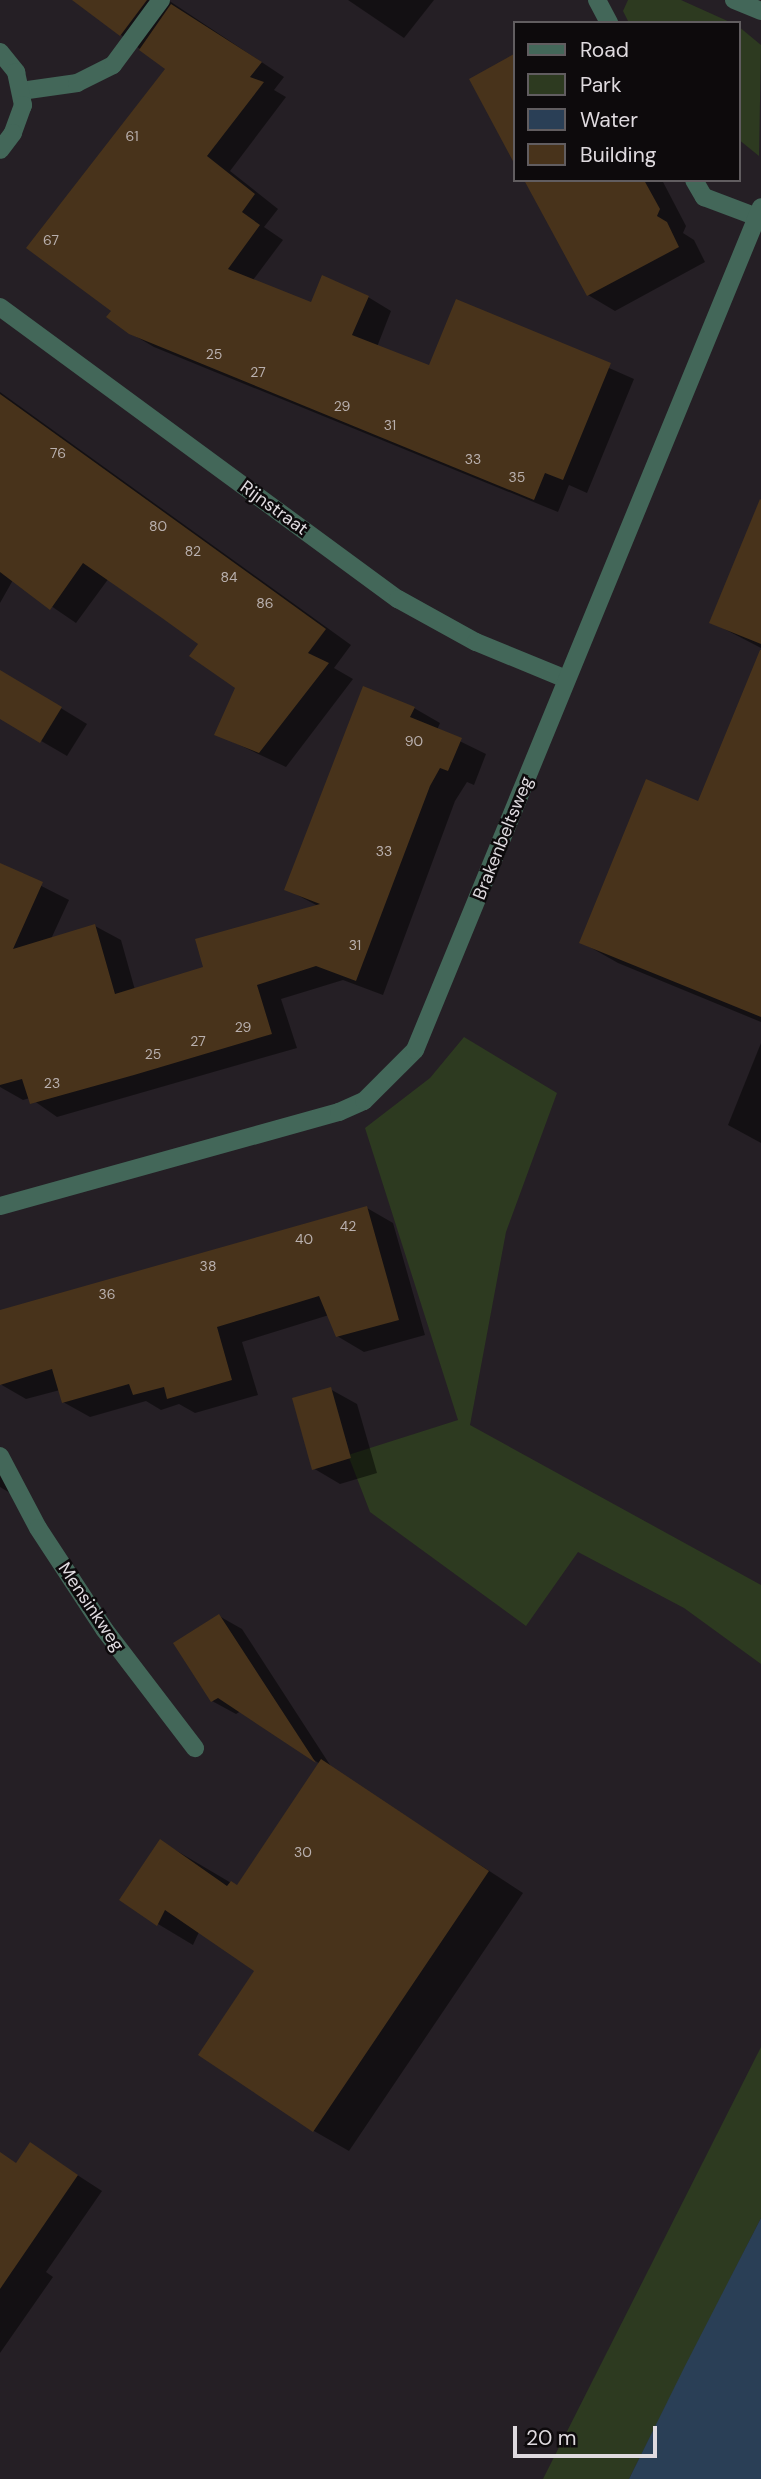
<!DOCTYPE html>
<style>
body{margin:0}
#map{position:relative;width:761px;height:2479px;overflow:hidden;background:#251f25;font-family:"DM Sans",sans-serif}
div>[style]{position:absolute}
.green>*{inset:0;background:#2d3a20}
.water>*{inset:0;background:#2a3f56}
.shadow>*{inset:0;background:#0007}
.building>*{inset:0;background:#48331b}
.lane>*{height:18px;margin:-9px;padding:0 9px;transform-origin:9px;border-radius:9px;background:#436759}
.street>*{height:18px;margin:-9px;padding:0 9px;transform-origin:9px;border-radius:9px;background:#436759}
span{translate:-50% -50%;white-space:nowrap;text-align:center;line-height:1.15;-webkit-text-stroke:5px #0d0a0c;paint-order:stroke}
.number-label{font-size:14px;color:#b9b0ae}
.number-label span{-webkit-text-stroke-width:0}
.street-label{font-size:18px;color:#dfdadf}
.legend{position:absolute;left:513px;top:21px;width:228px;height:161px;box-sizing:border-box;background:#0d0a0c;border:2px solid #615d60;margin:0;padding:9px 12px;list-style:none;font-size:21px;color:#dfdadf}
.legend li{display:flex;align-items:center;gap:14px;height:35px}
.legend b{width:35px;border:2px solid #615d60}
.scale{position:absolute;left:513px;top:2426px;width:144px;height:32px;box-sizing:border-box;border:4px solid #dfdadf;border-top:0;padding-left:9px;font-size:21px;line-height:24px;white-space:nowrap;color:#dfdadf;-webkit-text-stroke:5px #0d0a0c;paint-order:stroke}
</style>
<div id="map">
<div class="green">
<i style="clip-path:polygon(628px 0,681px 0,732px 23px,629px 23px,623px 11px)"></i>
<i style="clip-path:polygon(738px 26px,761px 45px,759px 156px,738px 139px)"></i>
<i style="clip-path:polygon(464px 1037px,557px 1093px,506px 1232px,470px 1425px,761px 1585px,761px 1664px,684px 1608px,578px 1552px,526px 1626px,370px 1512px,348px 1455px,458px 1420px,365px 1128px,430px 1078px)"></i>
<i style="clip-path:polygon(761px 2047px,761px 2218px,629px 2479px,543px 2479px)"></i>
</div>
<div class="water">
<i style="clip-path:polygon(761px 2218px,761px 2479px,629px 2479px,685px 2366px)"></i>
</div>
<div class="shadow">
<i style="clip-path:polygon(74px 0,168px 0,284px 77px,274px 90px,286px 97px,230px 171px,278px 209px,264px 227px,283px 240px,253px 280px,312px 304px,368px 297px,391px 311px,377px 347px,430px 368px,457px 301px,634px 379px,587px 493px,569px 485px,558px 512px,154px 347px,130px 333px,114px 310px,167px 69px)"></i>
<i style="clip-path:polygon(348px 0,434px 0,404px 38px)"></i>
<i style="clip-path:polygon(526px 180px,662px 180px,686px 226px,683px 233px,694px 240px,705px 262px,615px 311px,588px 295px)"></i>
<i style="clip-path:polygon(0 392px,351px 645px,334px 668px,353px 679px,286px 767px,216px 734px,237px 687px,200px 643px,109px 578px,76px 623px,13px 580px,0 603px)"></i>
<i style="clip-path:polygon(761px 501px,761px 648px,711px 622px)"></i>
<i style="clip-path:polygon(761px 651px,761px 1022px,618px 963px,581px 942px,699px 803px)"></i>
<i style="clip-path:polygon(0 671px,87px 724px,67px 756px,0 717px)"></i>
<i style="clip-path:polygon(414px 708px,440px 723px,437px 730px,486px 754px,474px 785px,467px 782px,455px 801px,383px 995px,343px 980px,281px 999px,297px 1048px,57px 1117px,30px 1098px,23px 1100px,0 1087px,0 865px,69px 900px,51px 939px,95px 926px,121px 940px,135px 990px,205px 969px,318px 906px,286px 889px)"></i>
<i style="clip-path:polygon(761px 1043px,761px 1143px,728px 1125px)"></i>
<i style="clip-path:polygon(367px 1208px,393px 1223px,425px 1335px,364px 1352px,337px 1336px,329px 1315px,242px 1342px,258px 1395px,195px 1413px,179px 1404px,161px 1410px,146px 1401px,90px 1417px,63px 1402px,60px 1390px,26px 1399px,0 1384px,0 1312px)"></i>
<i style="clip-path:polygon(330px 1389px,357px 1404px,377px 1473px,340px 1484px,313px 1468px)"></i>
<i style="clip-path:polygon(0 1461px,22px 1500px,0 1487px)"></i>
<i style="clip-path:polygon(219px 1616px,242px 1629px,332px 1768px,523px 1893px,349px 2151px,314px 2131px,256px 1970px,199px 1932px,193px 1945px,158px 1924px,160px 1841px,238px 1887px,320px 1764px,241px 1711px,236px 1714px,212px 1701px)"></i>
<i style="clip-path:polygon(31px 2145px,102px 2191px,46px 2272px,53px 2277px,0 2353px,0 2154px,17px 2165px)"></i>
</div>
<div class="building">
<i style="clip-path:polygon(72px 0,147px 0,120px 36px)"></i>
<i style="clip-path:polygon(171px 4px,262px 62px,250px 77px,264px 82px,207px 156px,255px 194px,242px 212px,260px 225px,228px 269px,311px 302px,322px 275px,369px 296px,352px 335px,429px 365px,456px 299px,611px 363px,563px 480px,545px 473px,534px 500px,129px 334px,106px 317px,111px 311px,26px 248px,165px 69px,139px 50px)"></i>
<i style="clip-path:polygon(514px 54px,514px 163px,469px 79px)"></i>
<i style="clip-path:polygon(524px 180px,644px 180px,660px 209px,657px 216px,667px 222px,679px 247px,587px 296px)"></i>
<i style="clip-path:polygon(0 394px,326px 629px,308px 653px,329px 663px,259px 753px,214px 735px,235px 688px,189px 656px,198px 644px,162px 618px,83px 563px,50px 610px,0 572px)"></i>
<i style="clip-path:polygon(760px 499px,761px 500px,761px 644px,709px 623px)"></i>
<i style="clip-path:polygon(760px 650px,761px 650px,761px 1017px,579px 943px,646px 779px,698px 801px)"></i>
<i style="clip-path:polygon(0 670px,62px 707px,40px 743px,0 719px)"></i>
<i style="clip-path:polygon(363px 686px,415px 707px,410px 717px,462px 738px,448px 771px,440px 768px,430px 786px,356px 981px,316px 966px,257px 985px,272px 1034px,134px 1075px,30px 1104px,22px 1079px,0 1085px,0 863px,43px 882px,13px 949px,95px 924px,115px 994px,203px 967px,195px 939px,320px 904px,284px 890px)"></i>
<i style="clip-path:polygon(367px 1206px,399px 1320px,336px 1337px,319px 1296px,217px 1327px,232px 1380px,167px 1399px,164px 1387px,133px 1395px,129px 1384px,62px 1403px,52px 1369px,0 1385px,0 1310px)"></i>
<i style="clip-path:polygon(331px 1387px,351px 1458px,312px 1470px,292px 1398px)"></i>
<i style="clip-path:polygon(219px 1614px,316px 1763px,218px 1698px,211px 1702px,173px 1643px)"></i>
<i style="clip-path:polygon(321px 1759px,489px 1871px,313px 2132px,198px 2055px,254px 1971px,165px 1910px,157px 1926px,119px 1900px,160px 1839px,227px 1886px,231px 1881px,237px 1885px)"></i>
<i style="clip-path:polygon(30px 2142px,78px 2175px,0 2289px,0 2152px,16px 2163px)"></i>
</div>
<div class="lane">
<i style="left:597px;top:0;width:26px;rotate:62deg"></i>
<i style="left:21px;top:91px;width:57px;rotate:-8.1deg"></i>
<i style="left:77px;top:83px;width:40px;rotate:-26.6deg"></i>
<i style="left:113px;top:65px;width:81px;rotate:-53.6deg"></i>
<i style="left:694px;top:180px;width:20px;rotate:60deg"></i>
<i style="left:704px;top:197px;width:57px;rotate:20.7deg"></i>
<i style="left:0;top:1456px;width:81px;rotate:62.2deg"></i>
<i style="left:38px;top:1528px;width:121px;rotate:56.8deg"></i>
<i style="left:104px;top:1629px;width:150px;rotate:52.6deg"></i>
</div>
<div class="street">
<i style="left:734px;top:0;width:29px;rotate:22deg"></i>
<i style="left:0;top:52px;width:26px;rotate:51deg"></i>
<i style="left:16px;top:72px;width:34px;rotate:78deg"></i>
<i style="left:23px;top:105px;width:30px;rotate:110deg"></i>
<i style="left:13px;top:133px;width:21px;rotate:127deg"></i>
<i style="left:0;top:307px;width:494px;rotate:36.3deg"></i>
<i style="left:398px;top:599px;width:89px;rotate:28.9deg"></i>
<i style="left:476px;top:642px;width:97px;rotate:22.3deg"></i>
<i style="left:0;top:1206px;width:352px;rotate:-15.5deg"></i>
<i style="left:339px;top:1112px;width:27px;rotate:-24deg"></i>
<i style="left:364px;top:1101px;width:72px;rotate:-45deg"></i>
<i style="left:415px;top:1050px;width:911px;rotate:-67.68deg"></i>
</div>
<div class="number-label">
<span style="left:132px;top:136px">61</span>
<span style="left:51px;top:240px">67</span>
<span style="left:214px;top:354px">25</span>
<span style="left:258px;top:372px">27</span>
<span style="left:342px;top:406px">29</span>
<span style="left:390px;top:425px">31</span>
<span style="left:58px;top:453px">76</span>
<span style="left:473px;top:459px">33</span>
<span style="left:517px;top:477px">35</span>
<span style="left:158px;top:526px">80</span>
<span style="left:193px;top:551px">82</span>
<span style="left:229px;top:577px">84</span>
<span style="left:265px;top:603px">86</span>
<span style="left:414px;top:741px">90</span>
<span style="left:384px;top:851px">33</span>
<span style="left:355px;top:945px">31</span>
<span style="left:243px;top:1027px">29</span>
<span style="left:198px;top:1041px">27</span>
<span style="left:153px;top:1054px">25</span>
<span style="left:52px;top:1083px">23</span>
<span style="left:348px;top:1226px">42</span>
<span style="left:304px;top:1239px">40</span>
<span style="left:208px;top:1266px">38</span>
<span style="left:107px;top:1294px">36</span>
<span style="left:303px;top:1852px">30</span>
</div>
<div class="street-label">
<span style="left:274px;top:508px;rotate:36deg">Rijnstraat</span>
<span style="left:503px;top:838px;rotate:-68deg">Brakenbeltsweg</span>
<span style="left:91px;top:1607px;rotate:56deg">Mensinkweg</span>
</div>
<ul class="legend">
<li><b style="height:9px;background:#436759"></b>Road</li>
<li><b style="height:19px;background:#2d3a20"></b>Park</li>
<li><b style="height:19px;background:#2a3f56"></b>Water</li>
<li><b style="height:19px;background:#48331b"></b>Building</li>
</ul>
<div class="scale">20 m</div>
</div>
